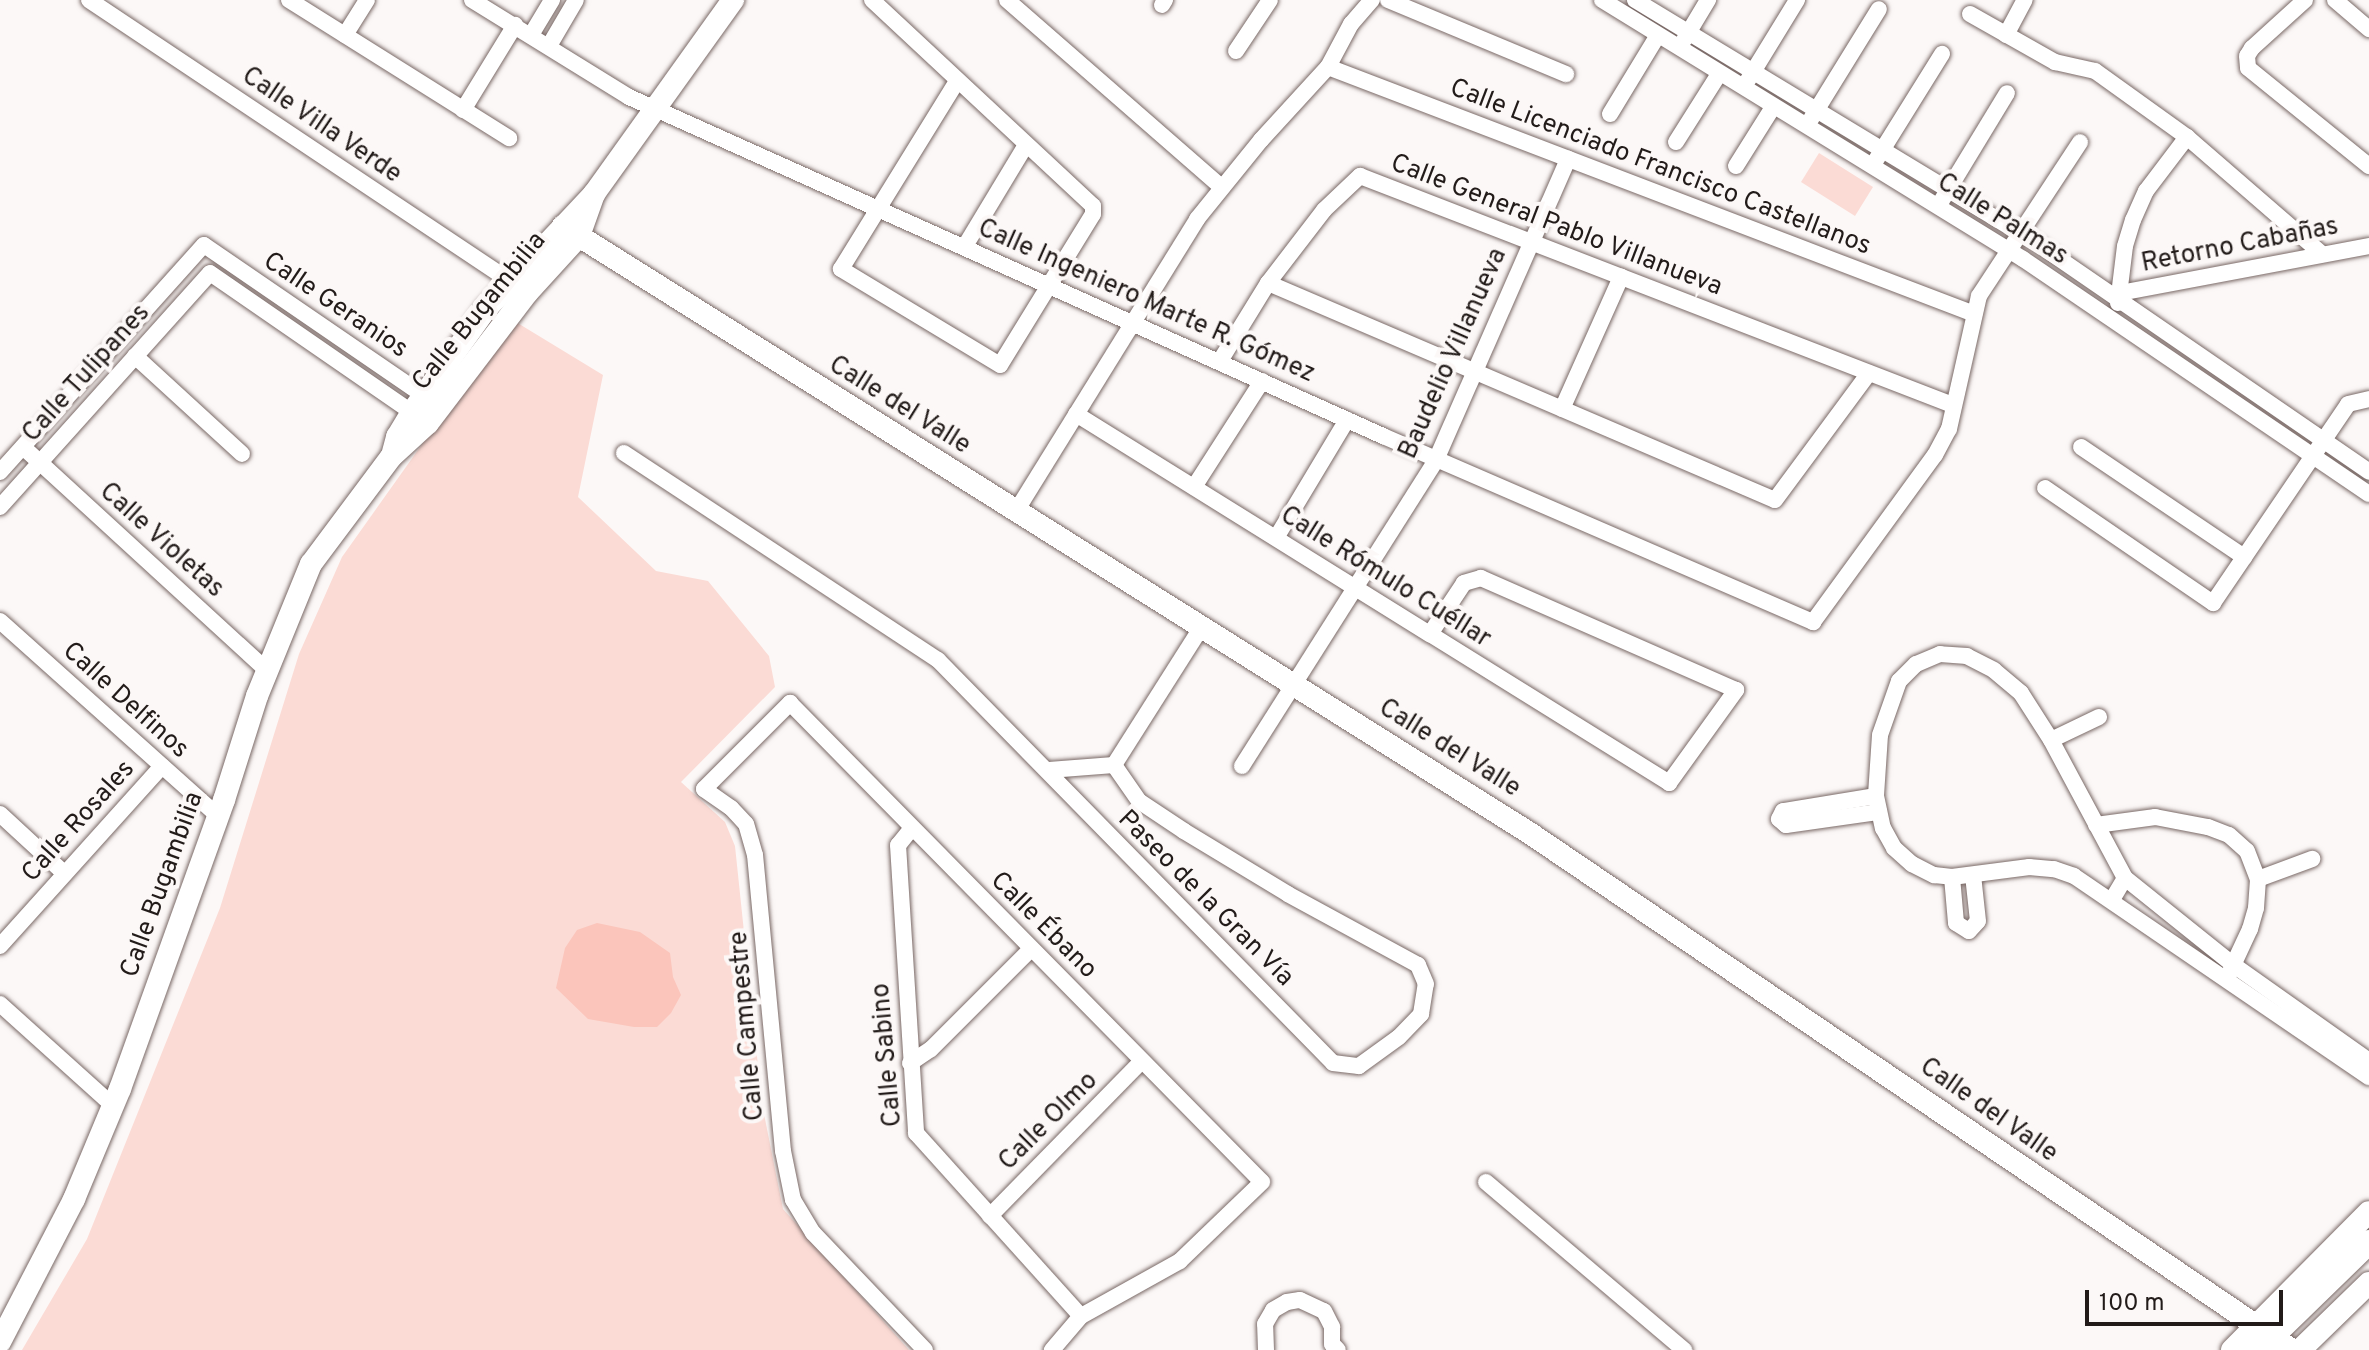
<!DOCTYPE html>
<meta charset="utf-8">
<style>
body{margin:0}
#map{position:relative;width:2369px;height:1350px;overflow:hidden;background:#fcf8f7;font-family:Overpass,sans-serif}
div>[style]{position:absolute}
.green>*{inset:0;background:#fbdbd5}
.water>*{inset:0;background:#fbc5bb}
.roads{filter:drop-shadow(0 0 2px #796865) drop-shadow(0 0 2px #796865)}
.street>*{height:16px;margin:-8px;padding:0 8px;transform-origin:8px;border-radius:8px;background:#fff}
.secondary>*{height:22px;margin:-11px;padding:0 11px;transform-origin:11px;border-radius:11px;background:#fff}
.primary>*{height:24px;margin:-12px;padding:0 12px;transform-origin:12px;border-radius:12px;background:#fff}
span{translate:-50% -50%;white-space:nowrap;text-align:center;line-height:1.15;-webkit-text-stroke:8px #fcf8f7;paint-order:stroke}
.street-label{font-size:26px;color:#221b19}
.scale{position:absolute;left:2085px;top:1290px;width:198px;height:36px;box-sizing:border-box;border:4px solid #221b19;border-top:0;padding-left:10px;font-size:24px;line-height:28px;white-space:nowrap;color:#221b19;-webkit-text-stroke:6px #fcf8f7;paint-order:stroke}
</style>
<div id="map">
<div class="green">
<i style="clip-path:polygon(1819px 153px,1873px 187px,1855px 216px,1801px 182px)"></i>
<i style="clip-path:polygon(511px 319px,603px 375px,578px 497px,656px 571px,708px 581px,769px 656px,775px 687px,681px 782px,725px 822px,735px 846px,762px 1104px,783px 1209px,909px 1350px,22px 1350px,87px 1239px,220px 908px,299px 654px,342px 557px)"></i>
</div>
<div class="water">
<i style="clip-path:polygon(597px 923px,640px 932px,670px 953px,673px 977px,681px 995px,671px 1013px,657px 1027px,634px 1027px,588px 1019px,556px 988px,565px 948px,577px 930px)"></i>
</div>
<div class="roads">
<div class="street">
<i style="left:89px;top:0;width:517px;rotate:33.72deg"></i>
<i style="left:289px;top:0;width:260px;rotate:32.1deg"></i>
<i style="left:472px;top:0;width:185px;rotate:31.7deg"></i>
<i style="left:629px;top:97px;width:827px;rotate:24.21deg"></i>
<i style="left:1383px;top:436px;width:469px;rotate:23.4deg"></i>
<i style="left:1813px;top:622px;width:207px;rotate:-53.9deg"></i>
<i style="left:1935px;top:455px;width:30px;rotate:-62deg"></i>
<i style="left:1949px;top:429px;width:136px;rotate:-77.3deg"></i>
<i style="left:1979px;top:296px;width:184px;rotate:-56.7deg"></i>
<i style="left:872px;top:0;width:302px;rotate:43deg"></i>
<i style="left:1093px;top:206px;width:8px;rotate:90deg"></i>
<i style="left:1093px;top:214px;width:177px;rotate:121.6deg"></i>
<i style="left:1000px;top:365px;width:186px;rotate:-148.9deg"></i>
<i style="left:841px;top:269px;width:221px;rotate:-58.3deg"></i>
<i style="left:1007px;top:0;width:284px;rotate:41.1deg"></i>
<i style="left:1388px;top:0;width:193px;rotate:22.6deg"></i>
<i style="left:1602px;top:0;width:494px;rotate:31.6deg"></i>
<i style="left:2023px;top:259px;width:418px;rotate:34.2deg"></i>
<i style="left:1635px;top:0;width:464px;rotate:31.2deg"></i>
<i style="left:2032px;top:240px;width:409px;rotate:34.5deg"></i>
<i style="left:2305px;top:0;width:72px;rotate:137.8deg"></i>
<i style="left:2252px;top:48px;width:9px;rotate:122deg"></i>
<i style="left:2247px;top:56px;width:12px;rotate:85deg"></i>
<i style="left:2248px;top:68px;width:156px;rotate:39deg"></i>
<i style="left:2335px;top:0;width:45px;rotate:40.5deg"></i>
<i style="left:1162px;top:5px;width:6px;rotate:-59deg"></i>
<i style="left:1970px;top:14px;width:98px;rotate:29.5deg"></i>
<i style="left:2055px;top:62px;width:41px;rotate:12.7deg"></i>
<i style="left:2095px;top:71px;width:113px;rotate:35.7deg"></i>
<i style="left:2187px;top:137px;width:179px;rotate:40.9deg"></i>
<i style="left:345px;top:35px;width:41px;rotate:-57.8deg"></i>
<i style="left:531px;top:35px;width:41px;rotate:-59deg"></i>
<i style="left:2006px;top:35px;width:40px;rotate:-62deg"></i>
<i style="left:1684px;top:40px;width:47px;rotate:-59deg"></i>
<i style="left:549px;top:46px;width:53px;rotate:-59.6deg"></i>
<i style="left:1236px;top:51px;width:61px;rotate:-56.3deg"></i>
<i style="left:1328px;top:67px;width:692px;rotate:20.92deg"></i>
<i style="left:1748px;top:80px;width:94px;rotate:-58.5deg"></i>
<i style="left:463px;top:110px;width:100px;rotate:-58.5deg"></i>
<i style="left:1610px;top:114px;width:92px;rotate:-58.7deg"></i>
<i style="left:1811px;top:119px;width:129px;rotate:-58.3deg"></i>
<i style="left:1676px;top:142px;width:80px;rotate:-57.7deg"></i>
<i style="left:1876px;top:160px;width:125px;rotate:-58.1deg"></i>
<i style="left:1736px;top:166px;width:70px;rotate:-57.9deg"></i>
<i style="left:1942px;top:200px;width:125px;rotate:-58.7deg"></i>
<i style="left:204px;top:245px;width:274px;rotate:34.4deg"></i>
<i style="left:965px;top:246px;width:118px;rotate:-58.9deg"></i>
<i style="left:210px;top:273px;width:254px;rotate:34.6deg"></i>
<i style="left:1268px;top:283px;width:551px;rotate:23.17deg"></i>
<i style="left:1775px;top:500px;width:158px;rotate:-53.5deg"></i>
<i style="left:2120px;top:293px;width:253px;rotate:-10.7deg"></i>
<i style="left:2118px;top:303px;width:57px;rotate:-83deg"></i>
<i style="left:2125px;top:246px;width:27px;rotate:-73deg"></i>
<i style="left:2133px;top:220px;width:32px;rotate:-66deg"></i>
<i style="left:2146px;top:191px;width:68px;rotate:-52.8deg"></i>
<i style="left:135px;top:356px;width:145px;rotate:42.5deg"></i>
<i style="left:1220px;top:361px;width:92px;rotate:-58.4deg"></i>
<i style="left:1268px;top:283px;width:92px;rotate:-52.5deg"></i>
<i style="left:1324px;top:210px;width:50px;rotate:-43.4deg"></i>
<i style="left:1360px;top:176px;width:636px;rotate:21.12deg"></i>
<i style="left:1562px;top:409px;width:145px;rotate:-65.9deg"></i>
<i style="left:1076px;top:414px;width:417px;rotate:31.9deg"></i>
<i style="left:1430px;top:634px;width:282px;rotate:31.9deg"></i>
<i style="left:1669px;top:783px;width:115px;rotate:-54.2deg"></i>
<i style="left:1736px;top:690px;width:279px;rotate:-156.3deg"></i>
<i style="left:1481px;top:578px;width:18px;rotate:164deg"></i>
<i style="left:1464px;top:583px;width:61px;rotate:123.7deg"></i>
<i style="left:23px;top:447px;width:330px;rotate:42.5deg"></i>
<i style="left:2081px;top:447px;width:197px;rotate:34deg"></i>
<i style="left:624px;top:453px;width:376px;rotate:33.4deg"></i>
<i style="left:938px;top:660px;width:564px;rotate:45.57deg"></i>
<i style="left:1333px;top:1063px;width:26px;rotate:7deg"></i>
<i style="left:1359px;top:1066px;width:49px;rotate:-35.9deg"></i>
<i style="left:1399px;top:1037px;width:32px;rotate:-46deg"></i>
<i style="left:1421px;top:1014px;width:30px;rotate:-81deg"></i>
<i style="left:1426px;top:984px;width:21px;rotate:-113deg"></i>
<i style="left:1418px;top:965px;width:148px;rotate:-151.4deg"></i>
<i style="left:1288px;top:894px;width:122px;rotate:-148.8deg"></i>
<i style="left:1184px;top:831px;width:54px;rotate:-146.3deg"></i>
<i style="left:1139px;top:801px;width:44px;rotate:-124.8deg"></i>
<i style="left:0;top:472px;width:305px;rotate:-48.1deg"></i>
<i style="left:1194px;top:487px;width:126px;rotate:-57.3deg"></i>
<i style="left:2045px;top:488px;width:204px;rotate:34.4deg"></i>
<i style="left:2213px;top:603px;width:240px;rotate:-55.8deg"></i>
<i style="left:2348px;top:404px;width:22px;rotate:-13deg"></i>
<i style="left:0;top:507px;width:314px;rotate:-48.1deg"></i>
<i style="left:1015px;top:513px;width:346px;rotate:-58.2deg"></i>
<i style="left:1197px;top:219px;width:102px;rotate:-51deg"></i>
<i style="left:1261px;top:140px;width:99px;rotate:-47.5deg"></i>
<i style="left:1328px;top:67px;width:49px;rotate:-61.9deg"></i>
<i style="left:1351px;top:24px;width:32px;rotate:-49deg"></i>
<i style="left:1276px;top:538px;width:138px;rotate:-59deg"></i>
<i style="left:0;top:621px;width:292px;rotate:41.8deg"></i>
<i style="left:2099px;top:717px;width:53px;rotate:154.4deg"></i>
<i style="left:2051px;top:740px;width:157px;rotate:61.8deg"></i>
<i style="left:2125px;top:878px;width:26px;rotate:121deg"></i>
<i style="left:2051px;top:740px;width:56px;rotate:-122.6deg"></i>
<i style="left:2021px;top:693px;width:35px;rotate:-140deg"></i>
<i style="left:1994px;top:670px;width:30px;rotate:-153deg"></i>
<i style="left:1967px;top:656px;width:27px;rotate:-176deg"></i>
<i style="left:1940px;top:654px;width:26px;rotate:157deg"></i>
<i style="left:1916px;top:664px;width:24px;rotate:135deg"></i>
<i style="left:1899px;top:681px;width:57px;rotate:109.4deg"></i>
<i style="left:1880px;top:735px;width:61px;rotate:93.8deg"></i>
<i style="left:1876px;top:796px;width:33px;rotate:78deg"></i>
<i style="left:1883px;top:828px;width:23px;rotate:61deg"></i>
<i style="left:1894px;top:848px;width:24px;rotate:42deg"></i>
<i style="left:1912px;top:864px;width:25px;rotate:27deg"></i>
<i style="left:1934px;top:875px;width:18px;rotate:6deg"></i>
<i style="left:1952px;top:877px;width:78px;rotate:-7.4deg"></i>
<i style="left:2029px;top:867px;width:25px;rotate:5deg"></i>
<i style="left:2054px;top:869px;width:21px;rotate:19deg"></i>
<i style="left:2074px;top:876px;width:357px;rotate:34.3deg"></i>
<i style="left:1242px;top:766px;width:362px;rotate:-57.6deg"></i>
<i style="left:1436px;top:460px;width:329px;rotate:-66.3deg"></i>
<i style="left:1049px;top:770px;width:65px;rotate:-4.4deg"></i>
<i style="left:1114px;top:765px;width:162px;rotate:-57.6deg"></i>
<i style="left:1876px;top:796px;width:94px;rotate:170.8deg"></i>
<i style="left:1783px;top:811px;width:9px;rotate:117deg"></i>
<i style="left:1779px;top:819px;width:9px;rotate:41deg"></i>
<i style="left:1786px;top:825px;width:94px;rotate:-8deg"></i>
<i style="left:0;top:814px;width:88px;rotate:42.7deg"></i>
<i style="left:2096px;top:825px;width:60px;rotate:-7.7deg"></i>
<i style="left:2155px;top:817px;width:54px;rotate:10.7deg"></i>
<i style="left:2208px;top:827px;width:22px;rotate:21deg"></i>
<i style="left:2229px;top:835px;width:24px;rotate:42deg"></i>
<i style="left:2247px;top:851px;width:30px;rotate:69deg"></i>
<i style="left:912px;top:828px;width:22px;rotate:129deg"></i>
<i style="left:898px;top:845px;width:289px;rotate:86.4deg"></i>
<i style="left:916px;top:1133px;width:246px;rotate:48deg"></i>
<i style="left:1952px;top:877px;width:46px;rotate:85deg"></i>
<i style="left:1956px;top:923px;width:15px;rotate:32deg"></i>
<i style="left:1969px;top:931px;width:13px;rotate:-48deg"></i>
<i style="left:1978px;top:921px;width:46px;rotate:-96.2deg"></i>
<i style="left:2125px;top:878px;width:141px;rotate:38.7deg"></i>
<i style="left:2235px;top:966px;width:164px;rotate:35.3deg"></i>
<i style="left:0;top:946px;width:242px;rotate:-48deg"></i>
<i style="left:2229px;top:974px;width:50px;rotate:-65deg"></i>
<i style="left:2250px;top:929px;width:22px;rotate:-74deg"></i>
<i style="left:2256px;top:908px;width:29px;rotate:-86deg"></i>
<i style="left:2258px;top:879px;width:58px;rotate:-20.3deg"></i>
<i style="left:0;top:1004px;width:151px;rotate:42deg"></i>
<i style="left:910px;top:1063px;width:25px;rotate:-34deg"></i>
<i style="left:931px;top:1049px;width:141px;rotate:-45deg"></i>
<i style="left:1486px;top:1182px;width:260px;rotate:40.3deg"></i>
<i style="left:990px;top:1216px;width:217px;rotate:-45.6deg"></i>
<i style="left:925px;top:1350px;width:162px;rotate:-133.7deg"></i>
<i style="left:813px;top:1233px;width:39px;rotate:-121deg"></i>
<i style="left:793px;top:1200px;width:50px;rotate:-101.5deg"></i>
<i style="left:783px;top:1151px;width:297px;rotate:-95.4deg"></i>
<i style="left:755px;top:855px;width:32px;rotate:-106deg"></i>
<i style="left:746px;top:824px;width:22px;rotate:-133deg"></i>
<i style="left:731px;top:808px;width:33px;rotate:-145deg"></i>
<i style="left:704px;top:789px;width:122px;rotate:-45deg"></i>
<i style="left:790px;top:703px;width:672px;rotate:45.42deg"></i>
<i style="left:1262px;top:1182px;width:114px;rotate:136.1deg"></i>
<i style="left:1180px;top:1261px;width:113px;rotate:150.9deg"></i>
<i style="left:1081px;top:1316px;width:45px;rotate:130.5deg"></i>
<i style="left:1266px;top:1350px;width:26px;rotate:-92deg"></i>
<i style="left:1265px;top:1324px;width:16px;rotate:-60deg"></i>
<i style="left:1273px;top:1310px;width:16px;rotate:-30deg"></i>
<i style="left:1287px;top:1302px;width:13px;rotate:-9deg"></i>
<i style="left:1300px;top:1300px;width:26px;rotate:25deg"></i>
<i style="left:1324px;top:1311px;width:18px;rotate:63deg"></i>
<i style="left:1332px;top:1327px;width:17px;rotate:90deg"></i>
<i style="left:1332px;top:1344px;width:8px;rotate:45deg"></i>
</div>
<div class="secondary">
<i style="left:563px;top:226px;width:1143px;rotate:32.13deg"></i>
<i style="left:1531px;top:834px;width:919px;rotate:34.14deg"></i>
<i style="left:393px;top:452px;width:16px;rotate:-75deg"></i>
<i style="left:397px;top:437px;width:29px;rotate:-59deg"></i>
<i style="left:412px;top:412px;width:127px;rotate:-54.3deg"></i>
<i style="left:486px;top:309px;width:158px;rotate:-46.8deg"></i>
<i style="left:594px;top:194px;width:239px;rotate:-54.4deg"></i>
<i style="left:0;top:1342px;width:161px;rotate:-62.6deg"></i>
<i style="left:74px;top:1199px;width:119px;rotate:-67.3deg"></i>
<i style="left:120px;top:1089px;width:307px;rotate:-70.2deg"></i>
<i style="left:224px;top:800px;width:109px;rotate:-72.4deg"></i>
<i style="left:257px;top:696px;width:143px;rotate:-67.8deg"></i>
<i style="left:311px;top:564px;width:134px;rotate:-53.2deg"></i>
<i style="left:391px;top:457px;width:50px;rotate:-42.6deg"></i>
<i style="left:428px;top:423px;width:163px;rotate:-52.7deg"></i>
<i style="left:527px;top:293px;width:77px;rotate:-47.6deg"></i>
<i style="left:579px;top:236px;width:45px;rotate:-70.3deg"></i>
<i style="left:2232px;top:1350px;width:194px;rotate:-45.2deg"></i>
<i style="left:2300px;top:1350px;width:96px;rotate:-44.2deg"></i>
</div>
<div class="primary">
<i style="left:2258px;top:1350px;width:155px;rotate:-44.2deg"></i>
</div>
</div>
<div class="street-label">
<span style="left:321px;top:126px;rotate:34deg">Calle Villa Verde</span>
<span style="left:1660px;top:168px;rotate:21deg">Calle Licenciado Francisco Castellanos</span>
<span style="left:2002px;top:220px;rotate:32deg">Calle Palmas</span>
<span style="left:1556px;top:226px;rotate:21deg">Calle General Pablo Villanueva</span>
<span style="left:2240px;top:246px;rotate:-11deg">Retorno Cabañas</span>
<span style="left:1146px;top:302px;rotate:24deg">Calle Ingeniero Marte R. Gómez</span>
<span style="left:335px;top:306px;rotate:34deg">Calle Geranios</span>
<span style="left:480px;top:312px;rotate:-51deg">Calle Bugambilia</span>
<span style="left:1454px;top:354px;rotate:-66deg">Baudelio Villanueva</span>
<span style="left:87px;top:374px;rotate:-48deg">Calle Tulipanes</span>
<span style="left:899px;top:406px;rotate:32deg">Calle del Valle</span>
<span style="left:161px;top:541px;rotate:42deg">Calle Violetas</span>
<span style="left:1385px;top:578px;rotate:32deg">Calle Rómulo Cuéllar</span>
<span style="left:125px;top:701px;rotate:42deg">Calle Delfinos</span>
<span style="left:1449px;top:749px;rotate:32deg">Calle del Valle</span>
<span style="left:79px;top:822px;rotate:-48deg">Calle Rosales</span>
<span style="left:163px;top:885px;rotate:-70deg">Calle Bugambilia</span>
<span style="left:1205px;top:899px;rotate:45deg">Paseo de la Gran Vía</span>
<span style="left:1043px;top:926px;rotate:45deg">Calle Ébano</span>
<span style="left:748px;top:1026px;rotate:-95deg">Calle Campestre</span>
<span style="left:888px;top:1055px;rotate:-95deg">Calle Sabino</span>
<span style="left:1988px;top:1111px;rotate:35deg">Calle del Valle</span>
<span style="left:1049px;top:1122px;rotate:-45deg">Calle Olmo</span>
</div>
<div class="scale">100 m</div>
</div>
